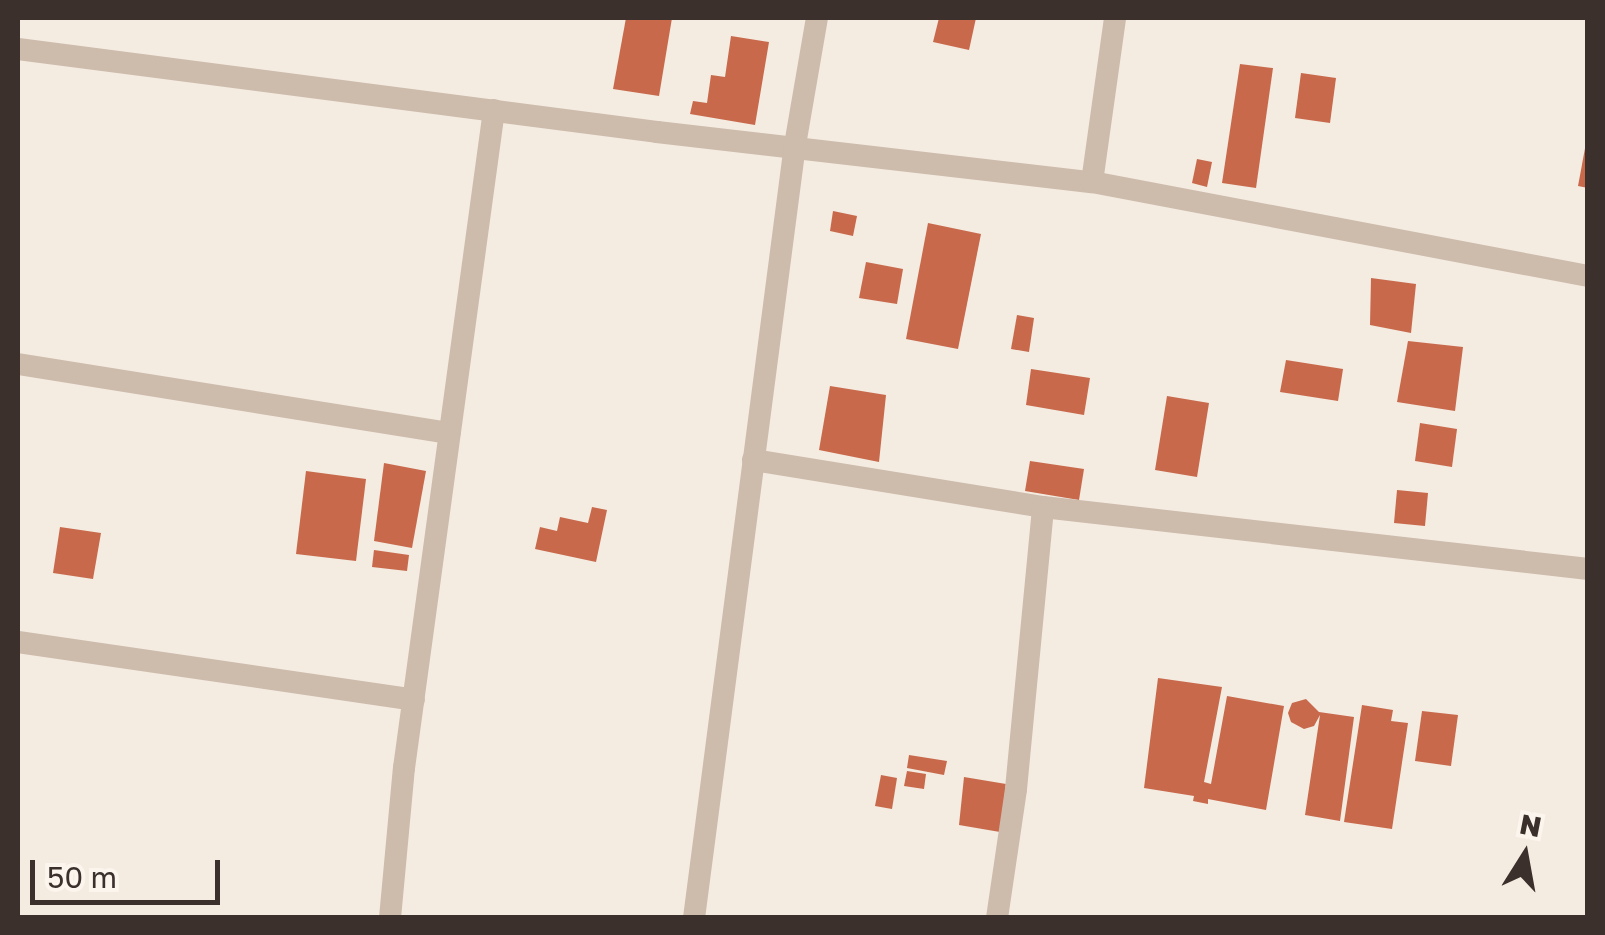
<!DOCTYPE html>
<style>
body{margin:0}
#map{position:relative;width:1605px;height:935px;overflow:hidden;background:#f4ebe1;font-family:"Golos Text",sans-serif}
div>[style]{position:absolute}
.building>*{inset:0;background:#c8694b}
.street>*{height:22px;margin:-11px;padding:0 11px;transform-origin:11px;border-radius:11px;background:#cdbbac}
span{translate:-50% -50%;white-space:nowrap;text-align:center;line-height:1.15;-webkit-text-stroke:10px #fbf5ee;paint-order:stroke}
.frame{position:absolute;inset:0;border:20px solid #3b302b;pointer-events:none}
.north{position:absolute;left:1475px;top:805px;width:100px;height:100px;-webkit-text-stroke:8px #fbf5ee;paint-order:stroke;rotate:11deg;font-size:28px;font-weight:700;line-height:40px;text-align:center;color:#3b302b}
.north::after{content:'';display:block;margin:auto;width:35px;height:45px;background:#3b302b;clip-path:polygon(50% 0,100% 100%,50% 72%,0 100%)}
.scale{position:absolute;left:30px;top:860px;width:190px;height:45px;box-sizing:border-box;border:5px solid #3b302b;border-top:0;padding-left:12px;font-size:30px;line-height:35px;white-space:nowrap;color:#3b302b;-webkit-text-stroke:8px #fbf5ee;paint-order:stroke}
</style>
<div id="map">
<div class="building">
<i style="clip-path:polygon(626px 18px,672px 18px,659px 96px,613px 89px)"></i>
<i style="clip-path:polygon(939px 18px,976px 18px,969px 50px,933px 42px)"></i>
<i style="clip-path:polygon(731px 36px,769px 42px,755px 125px,690px 114px,693px 101px,707px 103px,711px 75px,725px 77px)"></i>
<i style="clip-path:polygon(1240px 64px,1273px 68px,1256px 188px,1222px 183px)"></i>
<i style="clip-path:polygon(1301px 73px,1336px 78px,1330px 123px,1295px 118px)"></i>
<i style="clip-path:polygon(1586px 143px,1588px 143px,1588px 188px,1578px 186px)"></i>
<i style="clip-path:polygon(1197px 159px,1212px 162px,1207px 187px,1192px 183px)"></i>
<i style="clip-path:polygon(833px 211px,857px 216px,853px 236px,830px 231px)"></i>
<i style="clip-path:polygon(928px 223px,981px 234px,958px 349px,906px 339px)"></i>
<i style="clip-path:polygon(866px 262px,903px 269px,897px 304px,859px 298px)"></i>
<i style="clip-path:polygon(1371px 278px,1416px 284px,1411px 333px,1370px 325px)"></i>
<i style="clip-path:polygon(1017px 315px,1034px 318px,1029px 352px,1011px 349px)"></i>
<i style="clip-path:polygon(1408px 341px,1463px 347px,1455px 411px,1397px 402px)"></i>
<i style="clip-path:polygon(1286px 360px,1343px 369px,1338px 401px,1280px 392px)"></i>
<i style="clip-path:polygon(1031px 369px,1090px 378px,1084px 415px,1026px 405px)"></i>
<i style="clip-path:polygon(830px 386px,886px 395px,879px 462px,819px 450px)"></i>
<i style="clip-path:polygon(1167px 396px,1209px 403px,1197px 477px,1155px 470px)"></i>
<i style="clip-path:polygon(1420px 423px,1457px 429px,1452px 467px,1415px 461px)"></i>
<i style="clip-path:polygon(1030px 461px,1084px 469px,1079px 500px,1025px 491px)"></i>
<i style="clip-path:polygon(384px 463px,426px 471px,412px 548px,374px 541px)"></i>
<i style="clip-path:polygon(306px 471px,366px 479px,356px 561px,296px 554px)"></i>
<i style="clip-path:polygon(1397px 490px,1428px 493px,1425px 526px,1394px 523px)"></i>
<i style="clip-path:polygon(592px 507px,607px 510px,596px 562px,535px 549px,540px 527px,557px 531px,560px 517px,588px 523px)"></i>
<i style="clip-path:polygon(60px 527px,101px 533px,93px 579px,53px 573px)"></i>
<i style="clip-path:polygon(374px 550px,409px 555px,407px 571px,372px 567px)"></i>
<i style="clip-path:polygon(1158px 678px,1222px 687px,1204px 782px,1211px 784px,1227px 696px,1284px 706px,1266px 810px,1208px 799px,1208px 804px,1193px 801px,1194px 796px,1144px 788px)"></i>
<i style="clip-path:polygon(1306px 699px,1319px 712px,1354px 717px,1340px 821px,1305px 815px,1320px 715px,1314px 726px,1304px 729px,1291px 722px,1288px 713px,1292px 703px)"></i>
<i style="clip-path:polygon(1362px 705px,1393px 710px,1391px 721px,1408px 723px,1392px 829px,1344px 822px)"></i>
<i style="clip-path:polygon(1422px 711px,1458px 715px,1451px 766px,1415px 761px)"></i>
<i style="clip-path:polygon(909px 755px,947px 761px,944px 775px,907px 768px)"></i>
<i style="clip-path:polygon(907px 771px,926px 774px,924px 789px,904px 786px)"></i>
<i style="clip-path:polygon(881px 775px,897px 778px,892px 809px,875px 806px)"></i>
<i style="clip-path:polygon(964px 777px,1006px 784px,1000px 832px,959px 825px)"></i>
</div>
<div class="street">
<i style="left:18px;top:49px;width:644px;rotate:7.4deg"></i>
<i style="left:657px;top:132px;width:438px;rotate:6.6deg"></i>
<i style="left:1092px;top:182px;width:505px;rotate:10.73deg"></i>
<i style="left:1092px;top:182px;width:166px;rotate:-82deg"></i>
<i style="left:18px;top:364px;width:437px;rotate:9.1deg"></i>
<i style="left:753px;top:460px;width:294px;rotate:9.2deg"></i>
<i style="left:1043px;top:507px;width:549px;rotate:6.49deg"></i>
<i style="left:18px;top:642px;width:400px;rotate:8.3deg"></i>
<i style="left:390px;top:918px;width:151px;rotate:-84.7deg"></i>
<i style="left:404px;top:768px;width:664px;rotate:-82.21deg"></i>
<i style="left:694px;top:918px;width:780px;rotate:-82.56deg"></i>
<i style="left:795px;top:145px;width:129px;rotate:-80.2deg"></i>
<i style="left:997px;top:918px;width:130px;rotate:-81.6deg"></i>
<i style="left:1016px;top:789px;width:283px;rotate:-84.5deg"></i>
</div>
<div class="frame"></div>
<div class="north">N</div>
<div class="scale">50 m</div>
</div>
